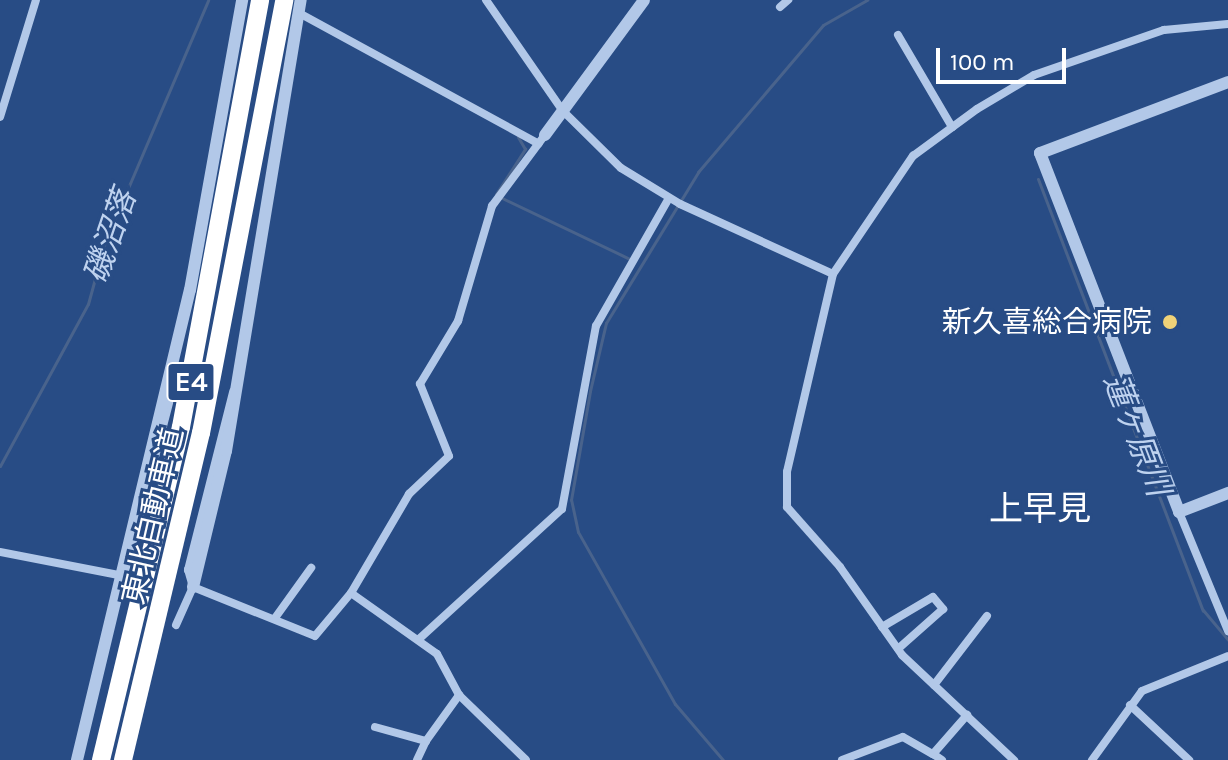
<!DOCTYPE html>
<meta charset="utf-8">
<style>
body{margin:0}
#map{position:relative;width:1228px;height:760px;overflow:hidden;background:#284c85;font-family:Karla,"Noto Sans JP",sans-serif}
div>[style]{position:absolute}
.stream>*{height:3px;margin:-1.5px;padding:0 1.5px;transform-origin:1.5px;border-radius:1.5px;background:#49638c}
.minor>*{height:8px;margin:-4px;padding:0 4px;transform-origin:4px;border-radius:4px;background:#b2c8e8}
.tertiary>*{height:12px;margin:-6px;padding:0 6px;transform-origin:6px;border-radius:6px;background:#b2c8e8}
.motorway>*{height:18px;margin:-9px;padding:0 9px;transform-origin:9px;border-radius:9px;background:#fff}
.dots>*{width:22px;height:22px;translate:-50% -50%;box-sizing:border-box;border:4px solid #284c85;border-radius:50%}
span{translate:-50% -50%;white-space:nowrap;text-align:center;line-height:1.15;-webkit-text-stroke:6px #284c85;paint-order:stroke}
.shield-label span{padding:2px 6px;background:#284c85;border:2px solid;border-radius:6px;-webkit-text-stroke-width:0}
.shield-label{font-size:28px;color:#fff;font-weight:700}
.poi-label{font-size:30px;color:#fff}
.right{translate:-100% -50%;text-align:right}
.street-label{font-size:30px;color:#fff}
.water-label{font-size:32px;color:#bed2ef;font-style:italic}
.quarter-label{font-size:34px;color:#fff}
.scale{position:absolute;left:936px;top:48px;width:130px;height:36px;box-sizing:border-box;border:4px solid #fff;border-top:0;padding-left:10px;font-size:24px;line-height:28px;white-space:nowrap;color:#fff;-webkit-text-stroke:6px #284c85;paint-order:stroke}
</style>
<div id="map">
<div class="stream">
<i style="left:1038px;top:179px;width:462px;rotate:69.1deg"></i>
<i style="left:1203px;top:610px;width:39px;rotate:50deg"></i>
<i style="left:496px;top:194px;width:54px;rotate:-57.2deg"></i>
<i style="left:525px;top:149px;width:14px;rotate:-120deg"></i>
<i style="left:502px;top:198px;width:140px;rotate:25.5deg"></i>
<i style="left:0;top:466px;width:184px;rotate:-61.5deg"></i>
<i style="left:88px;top:304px;width:64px;rotate:-74.7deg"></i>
<i style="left:105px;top:242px;width:263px;rotate:-66.9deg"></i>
<i style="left:723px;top:760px;width:74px;rotate:-130.6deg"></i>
<i style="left:675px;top:704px;width:197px;rotate:-119.4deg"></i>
<i style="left:578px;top:532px;width:33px;rotate:-102deg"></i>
<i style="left:571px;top:500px;width:111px;rotate:-80.1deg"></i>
<i style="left:590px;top:391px;width:70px;rotate:-76.8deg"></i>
<i style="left:606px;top:323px;width:177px;rotate:-58.6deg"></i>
<i style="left:698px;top:172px;width:193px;rotate:-49.6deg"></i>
<i style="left:823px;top:25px;width:51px;rotate:-29.6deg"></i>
</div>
<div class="minor">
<i style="left:486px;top:0;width:135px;rotate:55.3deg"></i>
<i style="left:563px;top:111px;width:81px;rotate:44.5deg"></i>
<i style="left:621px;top:168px;width:69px;rotate:31.4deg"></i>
<i style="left:680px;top:204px;width:168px;rotate:24.6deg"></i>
<i style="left:780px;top:7px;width:11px;rotate:-41deg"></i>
<i style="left:299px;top:13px;width:273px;rotate:28.6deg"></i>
<i style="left:898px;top:35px;width:107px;rotate:59.6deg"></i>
<i style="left:0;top:117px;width:122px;rotate:-72.9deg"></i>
<i style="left:833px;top:274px;width:203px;rotate:103.1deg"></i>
<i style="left:787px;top:472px;width:35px;rotate:90deg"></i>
<i style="left:787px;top:507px;width:80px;rotate:48.5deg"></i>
<i style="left:840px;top:567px;width:108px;rotate:54.8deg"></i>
<i style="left:902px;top:655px;width:154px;rotate:43.2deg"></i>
<i style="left:833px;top:274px;width:143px;rotate:-55.9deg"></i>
<i style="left:913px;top:156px;width:79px;rotate:-36.3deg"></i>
<i style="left:977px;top:109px;width:66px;rotate:-30.8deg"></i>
<i style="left:1034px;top:75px;width:138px;rotate:-19.1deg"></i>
<i style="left:1164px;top:30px;width:64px;rotate:-5.4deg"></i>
<i style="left:1179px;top:512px;width:129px;rotate:67.6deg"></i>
<i style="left:0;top:552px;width:126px;rotate:11deg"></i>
<i style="left:124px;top:576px;width:179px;rotate:-75.4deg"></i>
<i style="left:193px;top:587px;width:131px;rotate:21.9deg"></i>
<i style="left:315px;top:636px;width:56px;rotate:-50.1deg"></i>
<i style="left:351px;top:593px;width:115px;rotate:-59.6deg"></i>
<i style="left:409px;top:494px;width:55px;rotate:-43.5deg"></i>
<i style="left:449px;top:456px;width:78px;rotate:-111.9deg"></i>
<i style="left:420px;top:384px;width:74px;rotate:-58.9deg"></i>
<i style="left:458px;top:321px;width:120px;rotate:-73.5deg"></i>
<i style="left:492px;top:206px;width:89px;rotate:-53.3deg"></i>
<i style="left:351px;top:593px;width:105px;rotate:35.3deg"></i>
<i style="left:437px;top:654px;width:47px;rotate:61.8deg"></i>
<i style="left:459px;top:695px;width:93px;rotate:44.1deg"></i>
<i style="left:275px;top:618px;width:62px;rotate:-54.2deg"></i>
<i style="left:176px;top:625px;width:42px;rotate:-65.9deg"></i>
<i style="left:193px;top:587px;width:18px;rotate:-106deg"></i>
<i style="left:188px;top:570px;width:184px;rotate:-75.8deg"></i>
<i style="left:882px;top:627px;width:59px;rotate:-30.5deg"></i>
<i style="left:933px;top:597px;width:16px;rotate:50deg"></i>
<i style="left:943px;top:609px;width:60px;rotate:138.4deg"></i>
<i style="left:419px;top:639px;width:193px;rotate:-42.3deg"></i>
<i style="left:562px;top:509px;width:186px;rotate:-79.5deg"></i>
<i style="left:596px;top:326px;width:147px;rotate:-60.3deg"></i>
<i style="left:934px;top:685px;width:87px;rotate:-52.5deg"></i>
<i style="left:1130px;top:705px;width:81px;rotate:43deg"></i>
<i style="left:375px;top:727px;width:53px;rotate:15.4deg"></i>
<i style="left:426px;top:741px;width:57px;rotate:-54.3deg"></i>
<i style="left:417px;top:760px;width:21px;rotate:-65deg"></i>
<i style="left:842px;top:760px;width:65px;rotate:-20.7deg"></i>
<i style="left:903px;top:737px;width:34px;rotate:30deg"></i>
<i style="left:942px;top:760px;width:11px;rotate:-146deg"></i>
<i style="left:933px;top:754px;width:52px;rotate:-48.9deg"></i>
<i style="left:1092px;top:760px;width:85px;rotate:-54.1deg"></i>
<i style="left:1142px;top:691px;width:93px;rotate:-22.1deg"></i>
</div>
<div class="tertiary">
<i style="left:1228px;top:82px;width:201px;rotate:159.3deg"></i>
<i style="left:1040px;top:153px;width:385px;rotate:68.8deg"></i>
<i style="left:1179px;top:512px;width:53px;rotate:-21.2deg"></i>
<i style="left:545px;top:135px;width:167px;rotate:-53.7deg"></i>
<i style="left:193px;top:587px;width:140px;rotate:-76.4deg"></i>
<i style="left:226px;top:451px;width:457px;rotate:-80.6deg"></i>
<i style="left:77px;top:760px;width:483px;rotate:-76.5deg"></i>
<i style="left:190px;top:290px;width:295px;rotate:-79.8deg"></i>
</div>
<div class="motorway">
<i style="left:101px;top:760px;width:342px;rotate:-76.5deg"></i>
<i style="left:181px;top:427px;width:434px;rotate:-79.5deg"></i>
<i style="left:123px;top:760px;width:336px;rotate:-76.6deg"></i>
<i style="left:201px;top:433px;width:441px;rotate:-79.1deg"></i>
</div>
<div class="dots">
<i style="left:1170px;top:322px;background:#f0d278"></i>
</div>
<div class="shield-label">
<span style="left:191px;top:382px">E4</span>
</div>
<div class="poi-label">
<span class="right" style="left:1152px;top:322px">新久喜総合病院</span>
</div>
<div class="street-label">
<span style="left:153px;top:516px;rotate:-77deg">東北自動車道</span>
</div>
<div class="water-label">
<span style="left:111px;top:237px;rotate:-71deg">磯沼落</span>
<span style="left:1136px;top:435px;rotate:69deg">蓮ヶ原川</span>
</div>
<div class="quarter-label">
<span style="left:1040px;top:510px">上早見</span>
</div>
<div class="scale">100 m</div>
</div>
